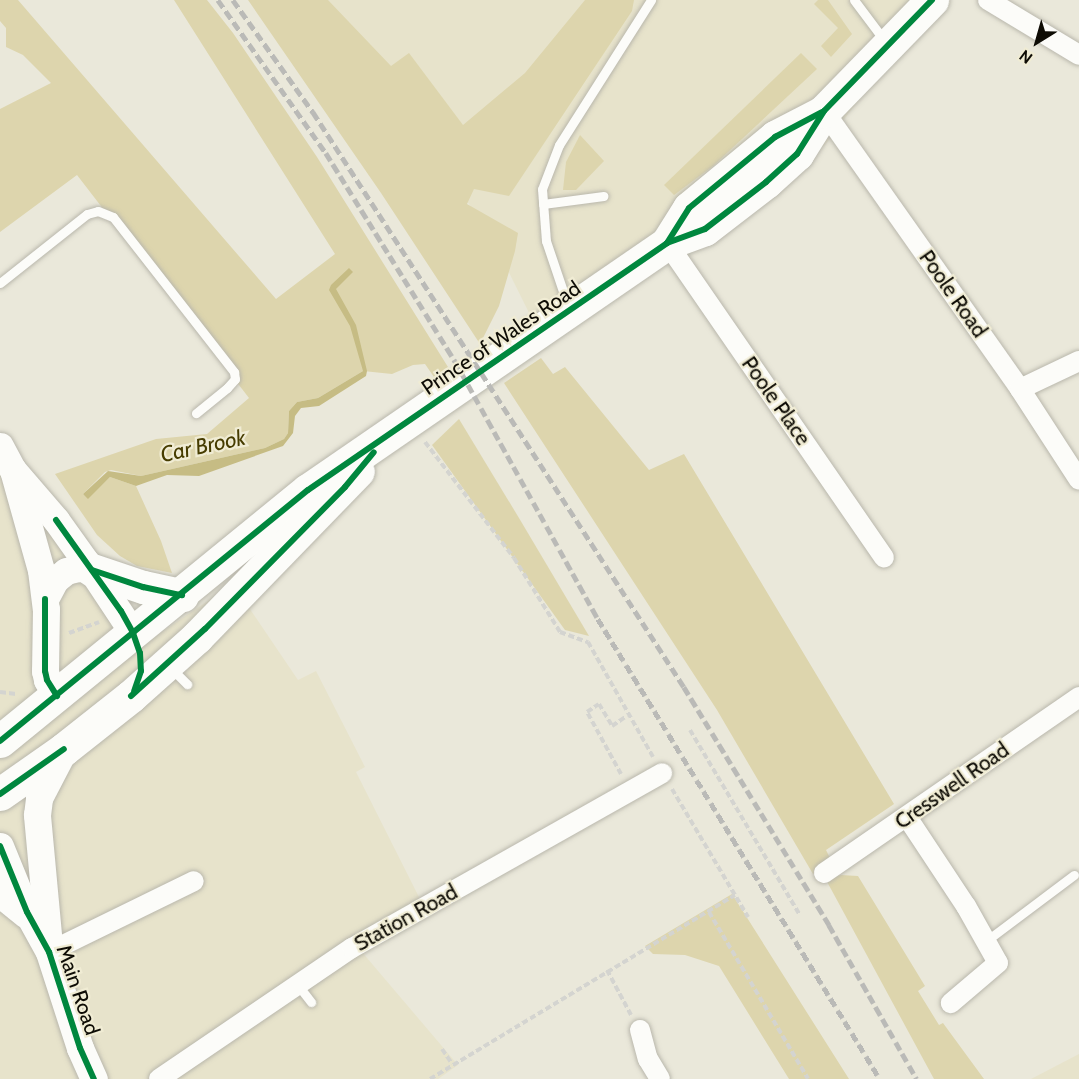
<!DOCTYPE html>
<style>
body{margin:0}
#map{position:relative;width:1079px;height:1079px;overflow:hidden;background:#eae8da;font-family:Cabin,sans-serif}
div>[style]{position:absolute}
.built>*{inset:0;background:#e7e3cb}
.green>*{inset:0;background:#ddd5ad}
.water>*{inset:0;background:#c6bc84}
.path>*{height:4px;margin-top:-2px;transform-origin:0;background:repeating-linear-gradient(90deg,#d4d4d0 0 6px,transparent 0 9px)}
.roads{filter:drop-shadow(0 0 2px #b9b7ac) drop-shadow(0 0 2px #b9b7ac)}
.lane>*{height:9px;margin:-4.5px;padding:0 4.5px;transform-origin:4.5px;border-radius:4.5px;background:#fcfcf9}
.street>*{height:20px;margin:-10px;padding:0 10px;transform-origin:10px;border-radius:10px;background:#fcfcf9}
.secondary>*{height:27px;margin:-13.5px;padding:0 13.5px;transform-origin:13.5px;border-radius:13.5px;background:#fcfcf9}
.highway>*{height:33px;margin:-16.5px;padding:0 16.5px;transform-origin:16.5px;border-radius:16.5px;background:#fcfcf9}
.rail>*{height:4.5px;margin-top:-2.25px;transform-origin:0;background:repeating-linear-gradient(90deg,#babab7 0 9px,transparent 0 13.5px)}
.cycleway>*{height:6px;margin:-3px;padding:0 3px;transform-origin:3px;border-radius:3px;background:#00873e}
span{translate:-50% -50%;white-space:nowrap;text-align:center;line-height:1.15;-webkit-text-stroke:4.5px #f0ecd4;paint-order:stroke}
.street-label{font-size:21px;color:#0e0c05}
.water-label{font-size:22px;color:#463c00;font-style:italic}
.north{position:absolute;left:1007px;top:12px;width:60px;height:60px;-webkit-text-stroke:4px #f0ecd4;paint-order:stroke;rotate:217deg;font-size:16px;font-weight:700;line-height:24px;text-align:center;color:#0e0c05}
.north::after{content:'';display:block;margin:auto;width:21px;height:27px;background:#0e0c05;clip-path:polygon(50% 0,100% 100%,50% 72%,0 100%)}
</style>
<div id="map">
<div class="built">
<i style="clip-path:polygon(305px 0,933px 0,825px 145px,540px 335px,485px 224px)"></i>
<i style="clip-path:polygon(0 441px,135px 650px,233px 584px,298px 680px,316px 671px,365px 767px,356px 772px,425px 909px,356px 945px,458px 1065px,438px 1079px,0 1079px)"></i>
<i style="clip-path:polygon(1079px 1054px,1079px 1079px,1031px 1079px)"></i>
</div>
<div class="green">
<i style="clip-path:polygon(0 0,18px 0,276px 299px,335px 254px,174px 0,207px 0,233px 33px,317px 157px,448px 367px,434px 377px,425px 364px,413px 365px,392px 374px,363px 371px,318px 398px,297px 402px,289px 411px,288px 433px,284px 439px,265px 448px,141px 476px,111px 470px,105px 472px,83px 494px,88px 498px,110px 477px,136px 486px,161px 541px,172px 573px,137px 566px,120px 556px,97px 535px,55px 474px,156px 439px,207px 434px,249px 398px,77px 175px,0 232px,0 109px,51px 83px,23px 55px,6px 47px,6px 28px,0 21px)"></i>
<i style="clip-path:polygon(248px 0,328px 0,391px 66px,409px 53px,463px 125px,525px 73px,585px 0,634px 0,632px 11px,509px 196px,474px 189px,467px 204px,518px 233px,515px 251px,499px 306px,480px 344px,381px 193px)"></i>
<i style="clip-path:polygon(818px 0,828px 0,852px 34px,831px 57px,821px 46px,838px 28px,814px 4px)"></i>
<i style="clip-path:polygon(801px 53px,817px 69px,713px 166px,674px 195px,664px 185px)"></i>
<i style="clip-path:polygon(580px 135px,604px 161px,576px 190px,563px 190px,566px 162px)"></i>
<i style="clip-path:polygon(541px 358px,553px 374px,565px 367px,649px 470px,684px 454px,894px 804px,826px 850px,830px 858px,813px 874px,717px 710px,504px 383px)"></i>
<i style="clip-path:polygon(459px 419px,519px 518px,589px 636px,565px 630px,432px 445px)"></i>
<i style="clip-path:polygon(841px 875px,858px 876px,925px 986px,918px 991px,939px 1025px,943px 1023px,984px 1079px,934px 1079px,825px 878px)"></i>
<i style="clip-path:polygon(732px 894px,849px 1079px,789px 1079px,719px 966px,685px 955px,653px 954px,645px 946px)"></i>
</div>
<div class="water">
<i style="clip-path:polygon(349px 268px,353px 272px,336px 289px,356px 325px,367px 371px,366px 376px,319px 406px,301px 408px,295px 416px,293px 433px,283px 446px,199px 476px,167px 475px,136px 486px,110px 477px,88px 499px,83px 494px,108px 471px,141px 476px,265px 448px,284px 439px,288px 433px,289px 411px,297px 402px,318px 398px,363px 371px,350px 326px,329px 290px,331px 285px)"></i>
</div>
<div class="path">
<i style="left:425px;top:442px;width:146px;rotate:52.5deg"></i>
<i style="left:514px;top:558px;width:87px;rotate:58.1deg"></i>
<i style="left:560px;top:632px;width:30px;rotate:20deg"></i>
<i style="left:588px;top:642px;width:132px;rotate:60.5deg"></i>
<i style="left:69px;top:633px;width:32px;rotate:-20deg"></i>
<i style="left:0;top:692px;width:16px;rotate:7deg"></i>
<i style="left:690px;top:730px;width:215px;rotate:59.3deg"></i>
<i style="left:621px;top:774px;width:71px;rotate:-118.7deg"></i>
<i style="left:587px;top:712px;width:14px;rotate:-34deg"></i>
<i style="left:599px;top:704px;width:26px;rotate:59deg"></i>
<i style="left:612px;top:726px;width:18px;rotate:-34deg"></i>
<i style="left:672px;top:789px;width:149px;rotate:59.3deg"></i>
<i style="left:709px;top:912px;width:194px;rotate:59.3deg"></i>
<i style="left:607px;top:970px;width:51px;rotate:61.9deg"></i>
<i style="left:442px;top:1049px;width:18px;rotate:56deg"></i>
<i style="left:430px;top:1079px;width:356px;rotate:-31.1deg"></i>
</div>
<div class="roads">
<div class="lane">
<i style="left:854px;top:0;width:50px;rotate:53.1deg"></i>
<i style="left:543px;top:204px;width:61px;rotate:-7.6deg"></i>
<i style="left:0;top:283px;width:111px;rotate:-38.4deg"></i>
<i style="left:87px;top:214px;width:11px;rotate:-15deg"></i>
<i style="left:98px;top:211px;width:16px;rotate:22deg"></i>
<i style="left:113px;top:217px;width:197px;rotate:52deg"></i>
<i style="left:234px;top:372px;width:7px;rotate:82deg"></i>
<i style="left:235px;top:379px;width:12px;rotate:132deg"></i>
<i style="left:227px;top:388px;width:40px;rotate:141deg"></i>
<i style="left:567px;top:303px;width:65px;rotate:-108.7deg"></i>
<i style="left:546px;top:241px;width:52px;rotate:-94.4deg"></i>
<i style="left:542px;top:189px;width:47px;rotate:-68.9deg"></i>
<i style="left:559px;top:145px;width:172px;rotate:-57.6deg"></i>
<i style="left:171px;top:668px;width:23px;rotate:45deg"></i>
<i style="left:986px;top:941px;width:110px;rotate:-36.9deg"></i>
<i style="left:297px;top:984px;width:23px;rotate:52deg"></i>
</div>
<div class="street">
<i style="left:988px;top:0;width:106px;rotate:31.1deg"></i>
<i style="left:824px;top:111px;width:340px;rotate:54.8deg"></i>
<i style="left:1020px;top:389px;width:108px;rotate:57deg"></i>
<i style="left:667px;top:243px;width:382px;rotate:55.4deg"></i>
<i style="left:1020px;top:389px;width:65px;rotate:-25.4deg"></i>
<i style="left:907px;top:817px;width:107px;rotate:56.5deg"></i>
<i style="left:966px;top:906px;width:65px;rotate:60.7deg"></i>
<i style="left:998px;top:963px;width:62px;rotate:139.6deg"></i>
<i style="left:824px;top:873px;width:310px;rotate:-34.6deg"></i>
<i style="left:49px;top:952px;width:161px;rotate:-26.1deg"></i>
<i style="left:640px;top:1030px;width:30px;rotate:75deg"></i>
<i style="left:648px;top:1059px;width:23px;rotate:59deg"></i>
<i style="left:159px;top:1079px;width:233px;rotate:-34.2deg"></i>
<i style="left:352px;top:948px;width:356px;rotate:-29.4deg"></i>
</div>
<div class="secondary">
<i style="left:0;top:446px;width:27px;rotate:62deg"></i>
<i style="left:13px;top:470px;width:66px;rotate:49.3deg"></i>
<i style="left:56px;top:520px;width:52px;rotate:54.5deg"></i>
<i style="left:86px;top:562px;width:85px;rotate:56.5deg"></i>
<i style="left:13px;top:470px;width:104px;rotate:74.4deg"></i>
<i style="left:41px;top:570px;width:39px;rotate:83deg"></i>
<i style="left:46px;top:609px;width:62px;rotate:90.9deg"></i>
<i style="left:45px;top:671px;width:9px;rotate:77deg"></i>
<i style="left:47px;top:680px;width:19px;rotate:58deg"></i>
<i style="left:45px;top:599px;width:21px;rotate:-62deg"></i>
<i style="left:55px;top:580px;width:14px;rotate:-39deg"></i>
<i style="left:66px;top:571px;width:12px;rotate:-14deg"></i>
<i style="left:78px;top:568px;width:14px;rotate:8deg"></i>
<i style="left:0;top:846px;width:71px;rotate:67.8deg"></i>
<i style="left:27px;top:912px;width:46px;rotate:61.2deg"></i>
<i style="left:49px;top:952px;width:101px;rotate:72.1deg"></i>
<i style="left:80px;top:1048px;width:34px;rotate:66deg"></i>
<i style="left:49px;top:945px;width:131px;rotate:-95.3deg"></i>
<i style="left:37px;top:815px;width:17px;rotate:-83deg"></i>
<i style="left:39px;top:798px;width:54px;rotate:-62.5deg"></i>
</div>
<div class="highway">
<i style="left:667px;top:243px;width:41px;rotate:-57.8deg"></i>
<i style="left:689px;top:208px;width:112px;rotate:-39.5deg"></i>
<i style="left:775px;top:137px;width:54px;rotate:-27.5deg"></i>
<i style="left:92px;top:570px;width:54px;rotate:18.4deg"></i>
<i style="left:143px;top:587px;width:40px;rotate:12deg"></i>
<i style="left:0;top:741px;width:397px;rotate:-39.2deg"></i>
<i style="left:308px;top:490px;width:436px;rotate:-34.5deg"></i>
<i style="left:667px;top:243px;width:40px;rotate:-20.2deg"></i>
<i style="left:705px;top:229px;width:77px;rotate:-37.6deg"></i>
<i style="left:766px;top:182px;width:42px;rotate:-42.1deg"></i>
<i style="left:797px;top:154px;width:51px;rotate:-57.9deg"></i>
<i style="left:824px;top:111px;width:155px;rotate:-45.8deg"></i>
<i style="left:0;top:794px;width:78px;rotate:-35.1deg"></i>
<i style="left:64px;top:749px;width:85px;rotate:-38.3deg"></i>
<i style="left:131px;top:696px;width:89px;rotate:-41.8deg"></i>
<i style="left:197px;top:637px;width:231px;rotate:-45.9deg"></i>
<i style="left:0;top:890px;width:35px;rotate:39deg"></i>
</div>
</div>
<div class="rail">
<i style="left:218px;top:0;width:187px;rotate:54.8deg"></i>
<i style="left:326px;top:153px;width:245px;rotate:58.2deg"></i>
<i style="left:455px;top:361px;width:295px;rotate:61deg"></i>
<i style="left:598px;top:619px;width:540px;rotate:58.49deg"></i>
<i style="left:233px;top:0;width:138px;rotate:54.5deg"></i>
<i style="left:313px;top:112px;width:684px;rotate:57.17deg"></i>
<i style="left:684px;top:687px;width:279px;rotate:58.6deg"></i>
<i style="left:829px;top:925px;width:177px;rotate:60.3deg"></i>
</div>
<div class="cycleway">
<i style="left:667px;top:243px;width:41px;rotate:-57.8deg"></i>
<i style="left:689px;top:208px;width:112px;rotate:-39.5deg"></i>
<i style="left:775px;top:137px;width:53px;rotate:-28deg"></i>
<i style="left:56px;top:520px;width:112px;rotate:54.5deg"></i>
<i style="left:121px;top:611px;width:25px;rotate:61deg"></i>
<i style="left:133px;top:633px;width:21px;rotate:71deg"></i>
<i style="left:140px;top:653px;width:18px;rotate:87deg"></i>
<i style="left:141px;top:671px;width:21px;rotate:109deg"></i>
<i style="left:92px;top:570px;width:54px;rotate:18.4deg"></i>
<i style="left:143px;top:587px;width:40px;rotate:12deg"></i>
<i style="left:45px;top:599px;width:72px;rotate:90deg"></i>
<i style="left:45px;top:671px;width:9px;rotate:77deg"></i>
<i style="left:47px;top:680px;width:19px;rotate:58deg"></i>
<i style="left:131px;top:696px;width:100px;rotate:-42.2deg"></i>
<i style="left:205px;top:629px;width:199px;rotate:-45.4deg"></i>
<i style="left:345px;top:487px;width:45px;rotate:-50.4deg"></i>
<i style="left:0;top:741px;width:397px;rotate:-39.2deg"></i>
<i style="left:308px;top:490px;width:436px;rotate:-34.5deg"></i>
<i style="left:667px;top:243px;width:40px;rotate:-20.2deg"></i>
<i style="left:705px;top:229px;width:77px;rotate:-37.6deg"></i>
<i style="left:766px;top:182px;width:42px;rotate:-42.1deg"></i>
<i style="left:797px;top:154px;width:51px;rotate:-57.9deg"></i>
<i style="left:824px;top:111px;width:155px;rotate:-45.8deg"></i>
<i style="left:0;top:794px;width:78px;rotate:-35.1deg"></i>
<i style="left:0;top:846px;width:71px;rotate:67.8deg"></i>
<i style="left:27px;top:912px;width:46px;rotate:61.2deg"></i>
<i style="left:49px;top:952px;width:101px;rotate:72.1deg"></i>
<i style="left:80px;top:1048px;width:34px;rotate:66deg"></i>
</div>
<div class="street-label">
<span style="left:953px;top:294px;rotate:55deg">Poole Road</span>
<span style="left:501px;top:338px;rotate:-34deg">Prince of Wales Road</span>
<span style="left:776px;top:401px;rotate:55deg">Poole Place</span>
<span style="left:952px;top:786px;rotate:-35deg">Cresswell Road</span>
<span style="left:406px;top:918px;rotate:-29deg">Station Road</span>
<span style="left:78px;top:990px;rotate:71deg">Main Road</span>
</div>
<div class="water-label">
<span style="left:203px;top:446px;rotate:-12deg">Car Brook</span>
</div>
<div class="north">N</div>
</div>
